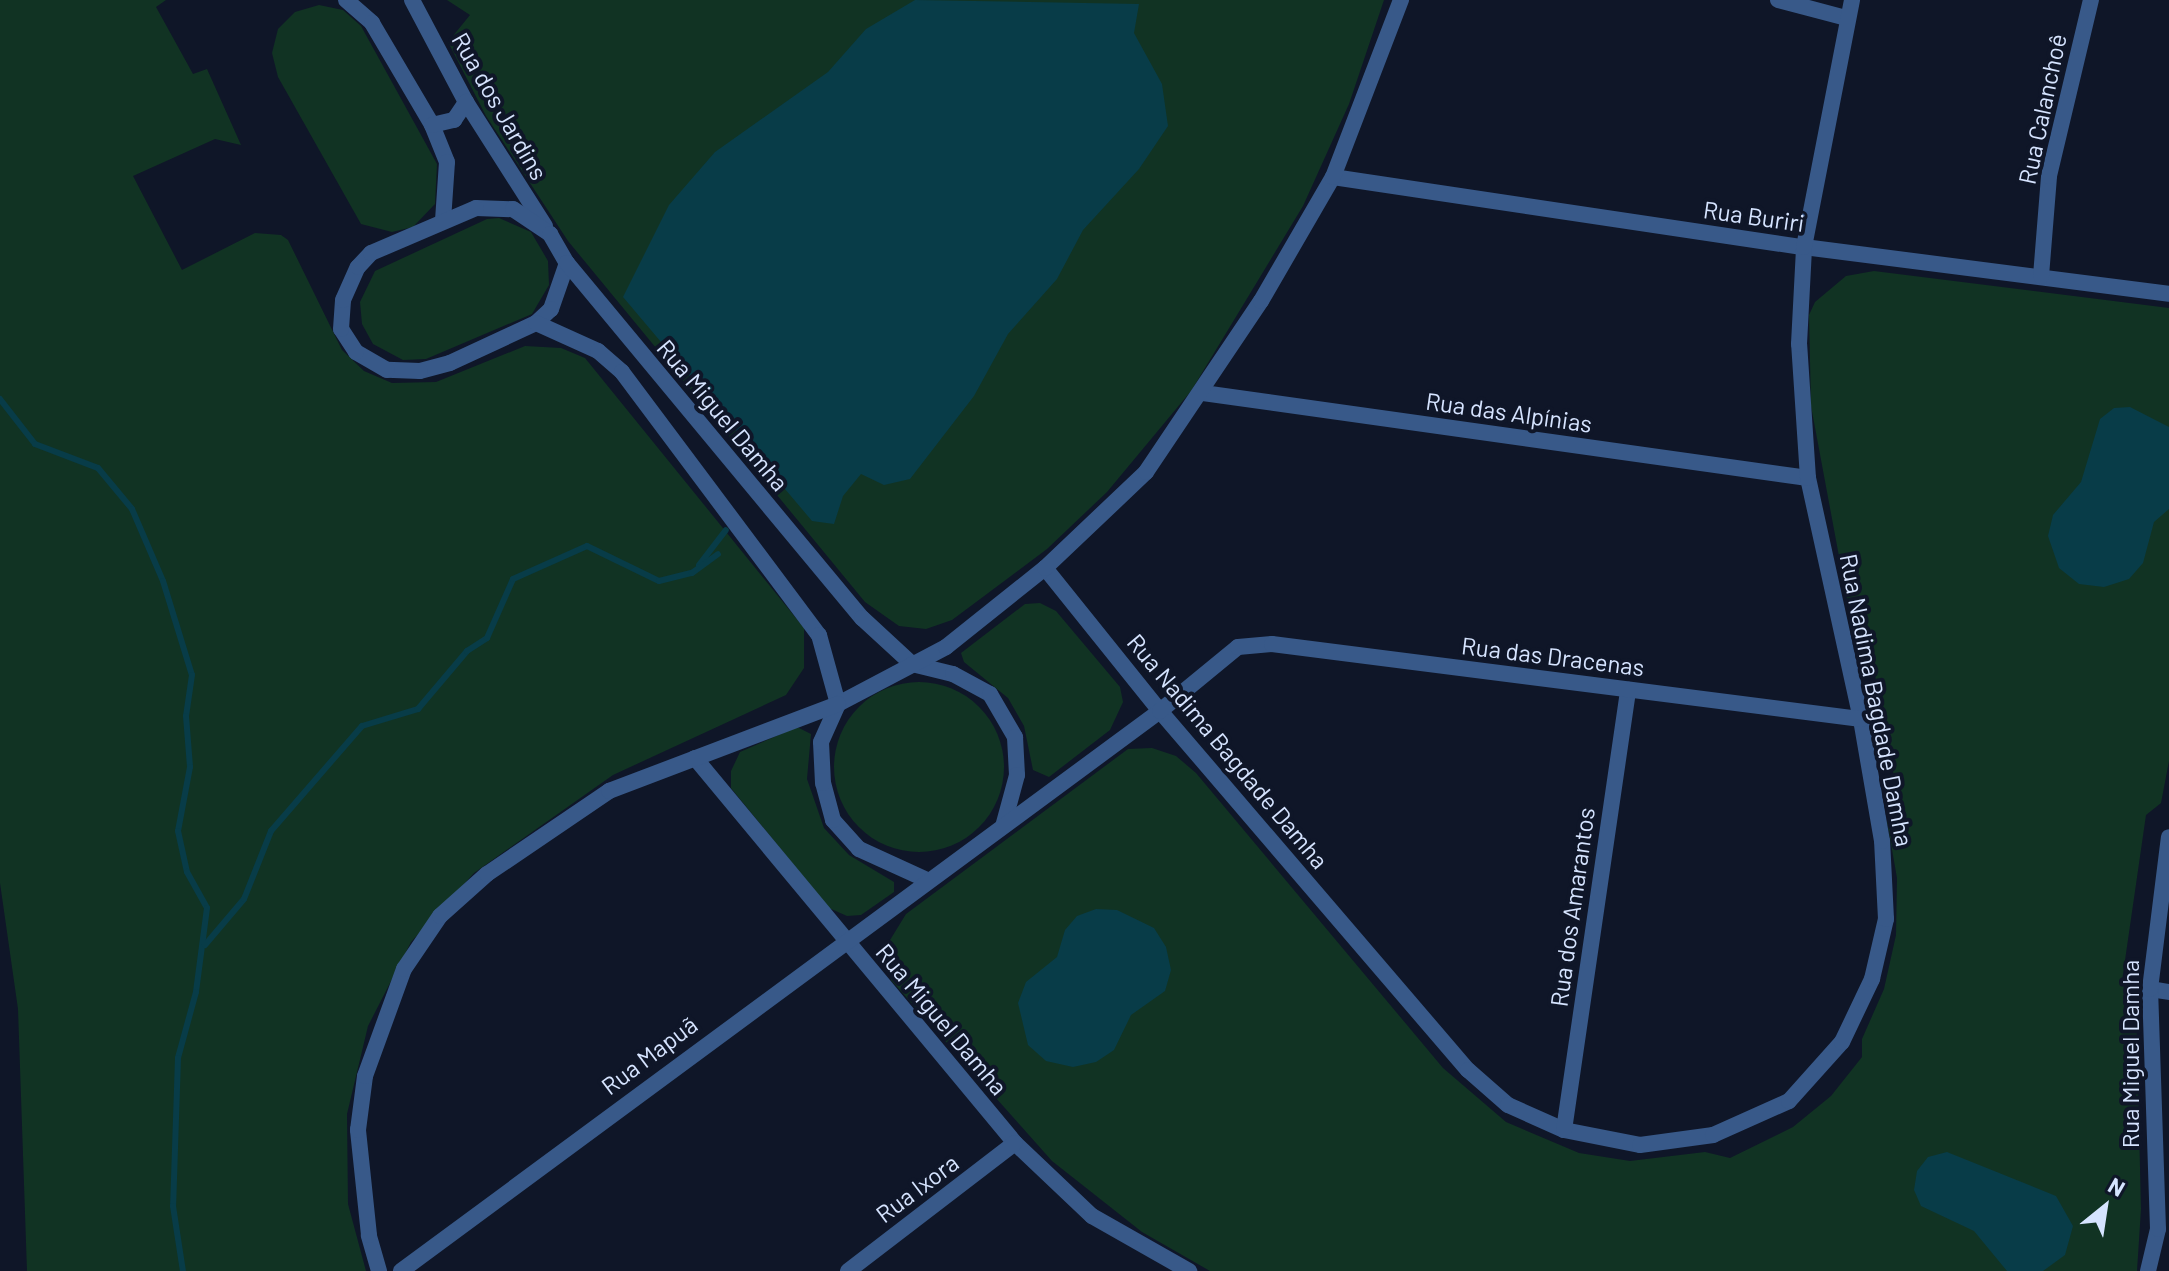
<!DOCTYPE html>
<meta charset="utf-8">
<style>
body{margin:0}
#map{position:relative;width:2169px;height:1271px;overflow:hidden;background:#0f1628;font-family:Barlow,sans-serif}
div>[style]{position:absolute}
.green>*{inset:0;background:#113323}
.round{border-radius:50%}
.water>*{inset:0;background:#083c48}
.stream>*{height:6px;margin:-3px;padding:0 3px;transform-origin:3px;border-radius:3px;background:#083c48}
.street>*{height:16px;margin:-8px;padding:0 8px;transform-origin:8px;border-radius:8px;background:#385989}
span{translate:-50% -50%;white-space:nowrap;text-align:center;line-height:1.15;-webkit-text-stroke:8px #0f1628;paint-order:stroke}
.street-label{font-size:24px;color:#d6e4ff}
.north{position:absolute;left:2065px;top:1167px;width:80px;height:80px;-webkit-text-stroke:6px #0f1628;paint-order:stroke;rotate:30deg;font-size:22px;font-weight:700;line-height:32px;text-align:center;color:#d6e4ff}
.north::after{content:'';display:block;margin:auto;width:28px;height:36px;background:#d6e4ff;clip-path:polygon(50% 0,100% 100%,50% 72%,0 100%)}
</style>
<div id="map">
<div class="green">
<i style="clip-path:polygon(0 0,166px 0,156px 7px,193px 74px,207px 69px,241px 145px,215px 139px,133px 176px,182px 270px,255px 233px,281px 235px,288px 240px,342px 350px,364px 371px,392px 383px,436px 382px,525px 346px,561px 348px,585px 358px,804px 628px,804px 668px,786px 695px,613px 775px,474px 873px,411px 942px,368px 1026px,347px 1114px,348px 1204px,366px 1271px,27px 1271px,18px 1009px,0 883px)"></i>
<i style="clip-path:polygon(447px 0,1384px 0,1349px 104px,1303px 206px,1191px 391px,1107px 492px,1047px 549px,952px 620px,926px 629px,899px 626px,865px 602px,568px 241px,486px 116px,448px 42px,470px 15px)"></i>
<i style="clip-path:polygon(319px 5px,343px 10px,361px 26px,437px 164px,435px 204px,413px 227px,392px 232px,361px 224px,278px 77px,272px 53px,278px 29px,295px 12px)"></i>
<i style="clip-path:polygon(499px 218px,531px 232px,548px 261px,549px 285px,532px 314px,426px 359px,403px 360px,373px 344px,362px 324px,360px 302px,375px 271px,487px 219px)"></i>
<i style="clip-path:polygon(1874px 271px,2169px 308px,2169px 761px,2161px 803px,2146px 815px,2122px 981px,2136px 1002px,2141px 1209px,2137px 1271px,1210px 1271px,1142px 1232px,1052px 1161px,891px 980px,887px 945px,906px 914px,1128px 749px,1152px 748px,1176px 756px,1196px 773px,1443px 1068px,1506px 1122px,1579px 1153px,1630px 1161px,1705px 1152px,1730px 1158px,1793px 1127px,1831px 1096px,1862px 1057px,1862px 1039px,1884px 989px,1896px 935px,1897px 878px,1887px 821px,1898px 798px,1868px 638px,1852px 626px,1811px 406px,1809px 315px,1815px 302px,1846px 276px)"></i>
<i style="clip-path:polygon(1040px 603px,1056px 611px,1120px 687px,1123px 702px,1110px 730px,1049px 777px,1033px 770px,1024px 726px,1008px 698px,964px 662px,961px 653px,1025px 604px)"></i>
<i class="round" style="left:834px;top:682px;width:170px;height:170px"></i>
<i style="clip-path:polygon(797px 727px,811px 734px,807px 779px,824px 828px,849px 855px,894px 882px,894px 892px,861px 915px,847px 916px,829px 908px,731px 788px,731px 771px,740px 752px)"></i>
</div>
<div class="water">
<i style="clip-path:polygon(915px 0,1139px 4px,1134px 33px,1162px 84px,1168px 126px,1139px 169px,1083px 230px,1057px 279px,1008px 334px,974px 396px,910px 479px,884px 485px,861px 474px,843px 496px,834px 524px,812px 521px,623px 297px,669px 205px,715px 152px,828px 72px,866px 29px)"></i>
<i style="clip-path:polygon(2130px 407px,2169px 427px,2169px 509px,2154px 522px,2143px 563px,2129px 579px,2104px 587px,2079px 584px,2059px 568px,2048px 536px,2053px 515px,2081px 482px,2100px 419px,2114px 408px)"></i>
<i style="clip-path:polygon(1096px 909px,1117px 910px,1154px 928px,1166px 947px,1171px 970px,1165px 991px,1131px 1015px,1114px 1050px,1096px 1062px,1073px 1067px,1046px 1061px,1028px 1045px,1018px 1003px,1026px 982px,1057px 957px,1065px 930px,1077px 916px)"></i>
<i style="clip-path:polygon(1947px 1152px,2056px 1196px,2073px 1226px,2065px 1255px,2043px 1271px,2007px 1271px,1974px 1231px,1921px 1206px,1914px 1190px,1917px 1171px,1928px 1157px)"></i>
</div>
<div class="stream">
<i style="left:0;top:399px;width:57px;rotate:52.1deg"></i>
<i style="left:35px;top:444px;width:67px;rotate:20.9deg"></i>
<i style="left:98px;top:468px;width:53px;rotate:50.3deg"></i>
<i style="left:132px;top:509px;width:78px;rotate:66.7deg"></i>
<i style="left:163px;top:581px;width:98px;rotate:72.9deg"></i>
<i style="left:192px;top:675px;width:41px;rotate:98.3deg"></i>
<i style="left:186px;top:716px;width:51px;rotate:85.5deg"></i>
<i style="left:190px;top:767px;width:65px;rotate:100.6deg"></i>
<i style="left:178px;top:831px;width:42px;rotate:77.6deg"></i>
<i style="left:187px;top:872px;width:41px;rotate:60.9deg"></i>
<i style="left:207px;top:908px;width:85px;rotate:97.5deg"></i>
<i style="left:196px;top:992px;width:68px;rotate:105.3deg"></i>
<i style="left:178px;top:1058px;width:148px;rotate:91.9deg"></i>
<i style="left:173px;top:1206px;width:66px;rotate:81.3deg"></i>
<i style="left:699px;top:565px;width:44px;rotate:-52.4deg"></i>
<i style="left:205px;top:945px;width:60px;rotate:-49.7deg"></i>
<i style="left:244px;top:899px;width:73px;rotate:-68.3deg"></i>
<i style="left:271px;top:831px;width:139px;rotate:-49.1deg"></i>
<i style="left:362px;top:726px;width:59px;rotate:-16.9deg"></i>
<i style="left:418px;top:709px;width:76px;rotate:-49.8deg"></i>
<i style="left:467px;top:651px;width:24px;rotate:-33deg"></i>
<i style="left:487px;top:638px;width:64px;rotate:-66.2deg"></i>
<i style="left:513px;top:579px;width:81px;rotate:-24deg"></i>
<i style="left:587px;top:546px;width:80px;rotate:25.9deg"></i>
<i style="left:659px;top:581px;width:34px;rotate:-14deg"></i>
<i style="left:692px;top:573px;width:32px;rotate:-36deg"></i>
</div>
<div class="street">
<i style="left:346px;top:0;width:35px;rotate:41deg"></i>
<i style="left:372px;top:23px;width:118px;rotate:59.5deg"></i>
<i style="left:432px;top:125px;width:40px;rotate:68deg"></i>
<i style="left:447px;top:162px;width:58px;rotate:93.9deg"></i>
<i style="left:412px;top:0;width:115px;rotate:62.1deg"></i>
<i style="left:466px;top:102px;width:147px;rotate:57.5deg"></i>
<i style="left:1778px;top:0;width:70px;rotate:14.8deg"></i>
<i style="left:432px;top:125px;width:23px;rotate:-13deg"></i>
<i style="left:454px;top:120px;width:22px;rotate:-56deg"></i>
<i style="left:1333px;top:177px;width:476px;rotate:8.5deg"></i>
<i style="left:1804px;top:247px;width:368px;rotate:7.3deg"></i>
<i style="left:476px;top:208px;width:37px;rotate:2deg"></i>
<i style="left:513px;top:209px;width:45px;rotate:34deg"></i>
<i style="left:550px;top:234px;width:34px;rotate:60deg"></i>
<i style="left:567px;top:263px;width:49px;rotate:109.2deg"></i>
<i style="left:551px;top:309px;width:21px;rotate:137deg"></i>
<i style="left:536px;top:323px;width:95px;rotate:155.1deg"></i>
<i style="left:450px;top:363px;width:31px;rotate:165deg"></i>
<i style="left:420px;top:371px;width:33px;rotate:-178deg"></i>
<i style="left:387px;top:370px;width:36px;rotate:-150deg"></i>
<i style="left:356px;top:352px;width:27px;rotate:-123deg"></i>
<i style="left:341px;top:329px;width:29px;rotate:-86deg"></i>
<i style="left:343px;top:300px;width:36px;rotate:-66deg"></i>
<i style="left:358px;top:267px;width:19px;rotate:-47deg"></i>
<i style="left:371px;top:253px;width:114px;rotate:-23.2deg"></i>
<i style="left:567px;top:263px;width:462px;rotate:50.3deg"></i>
<i style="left:862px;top:618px;width:68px;rotate:42.6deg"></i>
<i style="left:912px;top:664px;width:42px;rotate:13.7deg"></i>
<i style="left:953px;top:674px;width:42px;rotate:28.4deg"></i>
<i style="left:990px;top:694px;width:50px;rotate:59.8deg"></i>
<i style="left:1015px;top:737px;width:38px;rotate:87deg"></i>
<i style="left:1017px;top:775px;width:50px;rotate:105.2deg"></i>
<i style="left:2041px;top:276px;width:100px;rotate:-85.4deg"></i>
<i style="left:2049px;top:176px;width:181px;rotate:-76.6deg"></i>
<i style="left:536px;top:323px;width:68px;rotate:24.3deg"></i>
<i style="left:598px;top:351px;width:32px;rotate:41deg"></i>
<i style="left:622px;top:372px;width:329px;rotate:53.2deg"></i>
<i style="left:819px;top:635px;width:72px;rotate:74.6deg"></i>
<i style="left:1203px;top:393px;width:611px;rotate:8deg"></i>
<i style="left:1045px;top:568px;width:184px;rotate:51.2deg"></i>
<i style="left:1160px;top:711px;width:473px;rotate:49.4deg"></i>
<i style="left:1468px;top:1070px;width:53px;rotate:41.2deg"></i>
<i style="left:1508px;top:1105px;width:61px;rotate:24.1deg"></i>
<i style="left:1564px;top:1130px;width:77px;rotate:11.2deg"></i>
<i style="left:1640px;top:1145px;width:74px;rotate:-7.8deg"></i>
<i style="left:1713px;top:1135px;width:83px;rotate:-24.1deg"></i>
<i style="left:1789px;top:1101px;width:79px;rotate:-48.1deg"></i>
<i style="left:1842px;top:1042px;width:70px;rotate:-64.5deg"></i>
<i style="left:1872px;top:979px;width:62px;rotate:-76.9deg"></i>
<i style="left:1886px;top:919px;width:78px;rotate:-92.9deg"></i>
<i style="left:1882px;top:841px;width:124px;rotate:-99.8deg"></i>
<i style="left:1861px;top:719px;width:247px;rotate:-102.4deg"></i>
<i style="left:1808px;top:478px;width:134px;rotate:-93.8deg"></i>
<i style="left:1799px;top:344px;width:97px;rotate:-87deg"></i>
<i style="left:1804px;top:247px;width:252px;rotate:-79deg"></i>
<i style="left:695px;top:758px;width:501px;rotate:50.27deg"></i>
<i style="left:1015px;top:1143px;width:106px;rotate:43.5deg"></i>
<i style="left:1092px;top:1216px;width:112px;rotate:29.6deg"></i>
<i style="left:927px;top:880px;width:75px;rotate:-155.5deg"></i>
<i style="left:859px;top:849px;width:39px;rotate:-132deg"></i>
<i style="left:833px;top:820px;width:38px;rotate:-105deg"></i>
<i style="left:823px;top:783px;width:41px;rotate:-92.8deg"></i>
<i style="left:821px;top:742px;width:42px;rotate:-65.9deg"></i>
<i style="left:838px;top:704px;width:122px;rotate:-27.8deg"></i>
<i style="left:946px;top:647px;width:127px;rotate:-38.6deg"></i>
<i style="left:1045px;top:568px;width:139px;rotate:-43.5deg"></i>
<i style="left:1146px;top:472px;width:206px;rotate:-56.1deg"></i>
<i style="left:1261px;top:301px;width:143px;rotate:-59.9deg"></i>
<i style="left:1333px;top:177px;width:190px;rotate:-69deg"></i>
<i style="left:2150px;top:989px;width:19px;rotate:9deg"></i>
<i style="left:1564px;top:1130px;width:445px;rotate:-81.7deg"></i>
<i style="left:379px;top:1271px;width:37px;rotate:-106deg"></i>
<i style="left:369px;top:1235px;width:106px;rotate:-96deg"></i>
<i style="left:358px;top:1130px;width:54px;rotate:-82.6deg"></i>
<i style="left:365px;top:1076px;width:114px;rotate:-70deg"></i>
<i style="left:404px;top:969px;width:64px;rotate:-55.8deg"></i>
<i style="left:440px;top:916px;width:63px;rotate:-41.8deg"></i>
<i style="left:487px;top:874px;width:148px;rotate:-34.2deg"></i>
<i style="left:609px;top:791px;width:245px;rotate:-20.8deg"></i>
<i style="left:401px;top:1271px;width:943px;rotate:-36.42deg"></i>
<i style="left:1160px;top:711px;width:101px;rotate:-39.4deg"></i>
<i style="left:1238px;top:647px;width:34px;rotate:-5deg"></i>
<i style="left:1272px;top:644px;width:594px;rotate:7.26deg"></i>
<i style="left:848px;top:1271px;width:210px;rotate:-37.5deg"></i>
<i style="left:2148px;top:1271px;width:43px;rotate:-76.6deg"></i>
<i style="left:2158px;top:1229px;width:240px;rotate:-91.9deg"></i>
<i style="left:2150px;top:989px;width:153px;rotate:-82.9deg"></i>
</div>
<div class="street-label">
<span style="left:500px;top:106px;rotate:60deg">Rua dos Jardins</span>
<span style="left:2042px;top:109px;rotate:-78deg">Rua Calanchoê</span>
<span style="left:1754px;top:216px;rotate:8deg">Rua Buriri</span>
<span style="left:1509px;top:412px;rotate:8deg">Rua das Alpínias</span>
<span style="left:723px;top:415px;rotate:50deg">Rua Miguel Damha</span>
<span style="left:1553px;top:656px;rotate:7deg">Rua das Dracenas</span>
<span style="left:1877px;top:700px;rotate:79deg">Rua Nadima Bagdade Damha</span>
<span style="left:1228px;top:751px;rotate:50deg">Rua Nadima Bagdade Damha</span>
<span style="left:1572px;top:907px;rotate:-82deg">Rua dos Amarantos</span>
<span style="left:942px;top:1019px;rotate:50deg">Rua Miguel Damha</span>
<span style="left:2130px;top:1054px;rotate:-90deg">Rua Miguel Damha</span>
<span style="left:649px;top:1055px;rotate:-37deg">Rua Mapuã</span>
<span style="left:917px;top:1188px;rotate:-37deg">Rua Ixora</span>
</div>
<div class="north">N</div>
</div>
